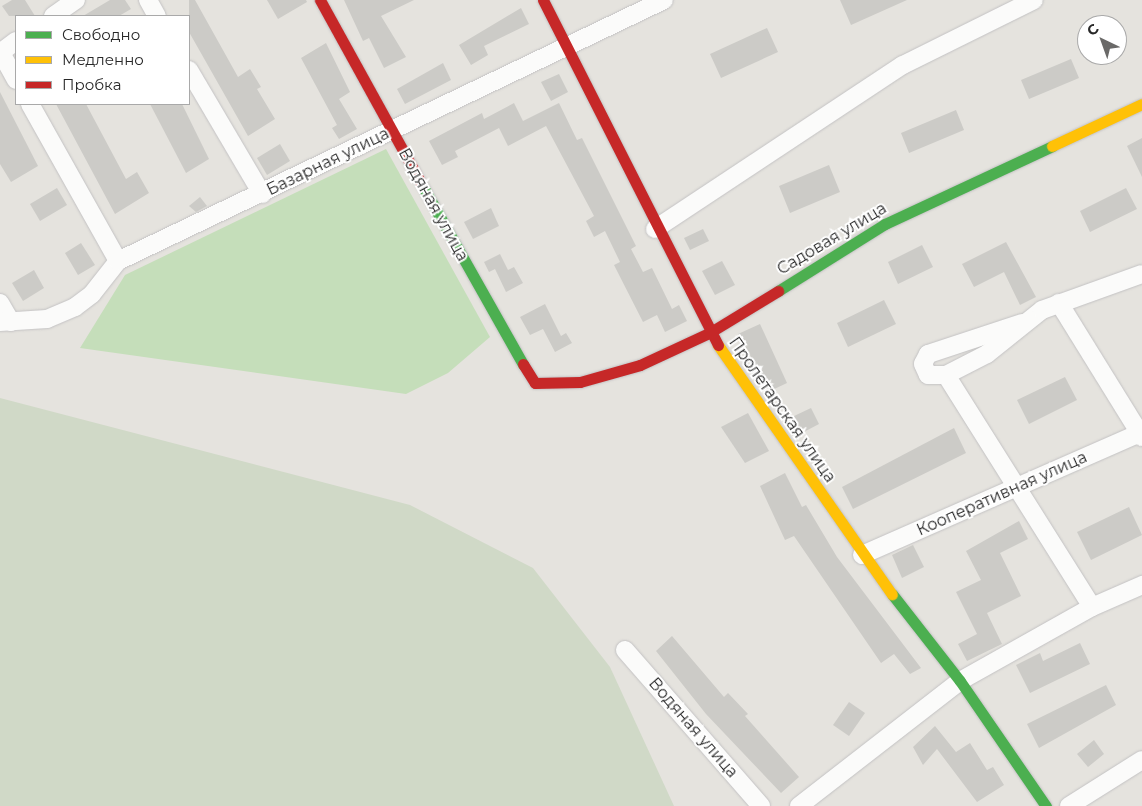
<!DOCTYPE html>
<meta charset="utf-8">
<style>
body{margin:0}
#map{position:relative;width:1142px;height:806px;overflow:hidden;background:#e5e3de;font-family:Montserrat,sans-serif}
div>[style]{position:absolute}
.green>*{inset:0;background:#c5deba}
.cemetery>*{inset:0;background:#d0d9c7}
.building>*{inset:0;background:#cccbc7}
.roads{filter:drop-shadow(0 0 1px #c3c2c3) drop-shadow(0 0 1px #c3c2c3)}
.street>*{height:18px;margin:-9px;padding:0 9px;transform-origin:9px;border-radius:9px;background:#fbfbfa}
.fast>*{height:11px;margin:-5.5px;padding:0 5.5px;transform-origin:5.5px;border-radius:5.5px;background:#4caf50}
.slow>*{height:11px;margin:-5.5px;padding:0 5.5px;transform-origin:5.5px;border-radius:5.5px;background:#ffc107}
.jam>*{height:11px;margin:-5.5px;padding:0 5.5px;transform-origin:5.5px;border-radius:5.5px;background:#c62828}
span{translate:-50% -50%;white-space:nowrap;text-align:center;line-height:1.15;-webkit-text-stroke:4px #fff;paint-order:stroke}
.street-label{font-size:16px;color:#282828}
.legend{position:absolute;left:15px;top:15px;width:175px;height:90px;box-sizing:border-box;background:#fff;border:1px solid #a9a9a9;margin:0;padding:6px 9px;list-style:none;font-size:15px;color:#282828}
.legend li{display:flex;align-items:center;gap:10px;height:25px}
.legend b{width:25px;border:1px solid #a9a9a9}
.north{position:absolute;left:1077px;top:15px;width:50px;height:50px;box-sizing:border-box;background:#fff;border:1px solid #a9a9a9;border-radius:50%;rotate:318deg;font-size:14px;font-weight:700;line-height:20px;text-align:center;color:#282828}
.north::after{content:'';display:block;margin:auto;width:18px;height:22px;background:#6a6968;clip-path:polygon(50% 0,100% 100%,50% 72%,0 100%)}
</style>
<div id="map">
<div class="green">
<i style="clip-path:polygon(386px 149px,490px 337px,448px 373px,406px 394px,80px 348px,125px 275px)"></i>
</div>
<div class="cemetery">
<i style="clip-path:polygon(0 398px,410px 505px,533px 568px,610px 667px,674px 806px,0 806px)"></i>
</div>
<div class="building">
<i style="clip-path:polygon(12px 0,25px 0,35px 16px,9px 16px,2px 6px)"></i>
<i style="clip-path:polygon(110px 0,125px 0,131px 9px,119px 16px,83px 16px)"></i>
<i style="clip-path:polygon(189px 0,195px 0,238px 77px,250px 69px,261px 87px,257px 89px,275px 119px,248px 136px,189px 32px)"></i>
<i style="clip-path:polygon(267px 0,306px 0,307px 2px,278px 19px)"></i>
<i style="clip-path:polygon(344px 0,414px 0,381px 16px,406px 57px,384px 68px,369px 38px,363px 41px)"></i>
<i style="clip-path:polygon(840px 0,907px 0,851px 25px)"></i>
<i style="clip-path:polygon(521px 8px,529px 24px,484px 46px,488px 55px,471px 65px,459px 45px)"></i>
<i style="clip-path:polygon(767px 28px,778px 52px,721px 78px,710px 54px)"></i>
<i style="clip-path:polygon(326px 43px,350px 92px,339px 99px,357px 129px,339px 139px,332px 128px,337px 125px,301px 58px)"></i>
<i style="clip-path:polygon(1071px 59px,1079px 78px,1029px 99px,1021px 80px)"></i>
<i style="clip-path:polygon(443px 63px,451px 80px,405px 104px,397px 89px)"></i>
<i style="clip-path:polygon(559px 74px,568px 92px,551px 101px,541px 82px)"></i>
<i style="clip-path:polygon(0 92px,38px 166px,11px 182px,0 164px)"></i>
<i style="clip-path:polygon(514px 103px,523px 121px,559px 103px,577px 140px,582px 138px,636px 246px,631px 249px,643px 272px,652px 268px,672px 309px,679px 305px,687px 321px,665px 332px,657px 315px,643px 322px,614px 265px,620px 262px,605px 231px,594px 237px,586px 221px,594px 216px,546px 126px,508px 146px,499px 128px,455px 151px,458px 157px,442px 165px,429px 141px,482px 113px,484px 119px)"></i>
<i style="clip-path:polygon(56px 104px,86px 104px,126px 179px,137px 172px,149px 193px,115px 214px)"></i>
<i style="clip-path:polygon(150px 104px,182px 104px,209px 159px,186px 173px)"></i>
<i style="clip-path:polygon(956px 110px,964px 130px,909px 153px,901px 133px)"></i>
<i style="clip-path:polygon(1142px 138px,1142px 177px,1127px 146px)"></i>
<i style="clip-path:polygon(280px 144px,290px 161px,267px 175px,257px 158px)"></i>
<i style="clip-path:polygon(829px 165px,840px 192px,790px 213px,779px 186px)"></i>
<i style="clip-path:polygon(57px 188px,67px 205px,40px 221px,30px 204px)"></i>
<i style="clip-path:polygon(1126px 188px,1137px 209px,1090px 232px,1080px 211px)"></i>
<i style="clip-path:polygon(200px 197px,207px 206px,196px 212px,189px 206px)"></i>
<i style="clip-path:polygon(491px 208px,499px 226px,473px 239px,464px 222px)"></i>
<i style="clip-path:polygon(703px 229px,709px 241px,690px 250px,684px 238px)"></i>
<i style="clip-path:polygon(1006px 242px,1036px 297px,1020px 305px,1004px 272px,974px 287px,962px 264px)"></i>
<i style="clip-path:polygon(81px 243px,95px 265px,78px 275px,65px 253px)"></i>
<i style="clip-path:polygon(922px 245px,933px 267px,898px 284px,888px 262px)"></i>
<i style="clip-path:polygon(500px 254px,508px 270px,514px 267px,523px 283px,506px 292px,495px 269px,489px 272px,484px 262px)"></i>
<i style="clip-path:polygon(722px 261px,735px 285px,715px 295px,702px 271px)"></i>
<i style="clip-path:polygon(34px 270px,44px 288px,23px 301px,12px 283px)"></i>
<i style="clip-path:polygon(884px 300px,896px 324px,848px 347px,837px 323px)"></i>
<i style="clip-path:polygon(545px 304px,561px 336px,566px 333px,572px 343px,555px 352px,543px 329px,530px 335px,520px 317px)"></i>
<i style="clip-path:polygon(760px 324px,787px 383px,770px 391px,738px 334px)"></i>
<i style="clip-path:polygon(1065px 377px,1077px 400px,1029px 424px,1017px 400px)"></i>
<i style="clip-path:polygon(811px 408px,819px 424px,800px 434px,792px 417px)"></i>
<i style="clip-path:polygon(748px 413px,769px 451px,745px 463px,721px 427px)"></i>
<i style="clip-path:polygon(954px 428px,966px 453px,853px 509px,842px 487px)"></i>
<i style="clip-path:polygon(785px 473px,802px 507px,806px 505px,837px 557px,921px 668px,910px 674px,894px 654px,881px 663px,794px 536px,785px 540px,760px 486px)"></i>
<i style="clip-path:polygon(1129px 507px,1142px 535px,1091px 560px,1077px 532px)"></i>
<i style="clip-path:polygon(1019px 521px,1028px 539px,1000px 553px,1021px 596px,987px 613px,1002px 644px,967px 661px,958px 644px,977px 634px,956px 592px,981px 580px,966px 551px)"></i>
<i style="clip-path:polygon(913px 545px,924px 567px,902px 578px,892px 555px)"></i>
<i style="clip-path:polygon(672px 636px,724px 697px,728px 693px,748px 714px,745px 716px,799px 777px,781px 793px,706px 714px,656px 651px)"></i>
<i style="clip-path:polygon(1080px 643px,1090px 664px,1030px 693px,1016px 665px,1040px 653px,1043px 661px)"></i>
<i style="clip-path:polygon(1106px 685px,1116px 705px,1039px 748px,1027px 724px)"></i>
<i style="clip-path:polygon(849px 702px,865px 713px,849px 736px,833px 725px)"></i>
<i style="clip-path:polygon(935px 726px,956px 752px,970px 743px,987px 770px,993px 767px,1004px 785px,977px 802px,937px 749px,923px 765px,913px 747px)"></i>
<i style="clip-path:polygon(1094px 740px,1104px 754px,1088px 767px,1077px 754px)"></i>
</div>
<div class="roads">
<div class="street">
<i style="left:148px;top:0;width:18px;rotate:61deg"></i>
<i style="left:53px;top:16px;width:28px;rotate:-35deg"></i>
<i style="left:0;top:51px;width:33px;rotate:61deg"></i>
<i style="left:0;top:53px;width:20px;rotate:-37deg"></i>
<i style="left:189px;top:70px;width:144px;rotate:59.5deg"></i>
<i style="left:30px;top:104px;width:180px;rotate:60.7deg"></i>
<i style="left:655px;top:229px;width:297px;rotate:-33.5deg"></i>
<i style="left:903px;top:65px;width:146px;rotate:-26.4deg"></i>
<i style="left:0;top:303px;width:22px;rotate:60deg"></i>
<i style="left:1059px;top:303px;width:158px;rotate:58.2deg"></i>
<i style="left:0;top:322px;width:47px;rotate:-3.7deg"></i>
<i style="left:47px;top:319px;width:30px;rotate:-23deg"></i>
<i style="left:75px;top:307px;width:21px;rotate:-37deg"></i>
<i style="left:92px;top:294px;width:42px;rotate:-51.8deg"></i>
<i style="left:118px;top:261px;width:605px;rotate:-25.55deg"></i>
<i style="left:1022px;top:323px;width:99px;rotate:161.7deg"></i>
<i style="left:928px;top:354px;width:11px;rotate:117deg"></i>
<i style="left:923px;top:364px;width:12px;rotate:66deg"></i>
<i style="left:928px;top:375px;width:18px"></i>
<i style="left:946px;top:375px;width:46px;rotate:-27.1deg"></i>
<i style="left:987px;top:354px;width:70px;rotate:-38.7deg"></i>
<i style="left:1042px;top:310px;width:106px;rotate:-19.8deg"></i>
<i style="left:946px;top:375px;width:274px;rotate:57.8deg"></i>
<i style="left:862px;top:555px;width:306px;rotate:-23.7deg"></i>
<i style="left:625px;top:650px;width:207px;rotate:48.9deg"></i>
<i style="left:799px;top:806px;width:204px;rotate:-37.8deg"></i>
<i style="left:960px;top:681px;width:151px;rotate:-29.3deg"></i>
<i style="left:1092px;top:607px;width:55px;rotate:-23.7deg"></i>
<i style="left:1069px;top:806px;width:86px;rotate:-32.2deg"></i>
</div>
<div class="fast">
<i style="left:422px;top:185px;width:206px;rotate:60.6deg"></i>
<i style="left:778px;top:291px;width:126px;rotate:-32.1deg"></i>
<i style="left:885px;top:224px;width:184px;rotate:-25deg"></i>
<i style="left:892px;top:594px;width:110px;rotate:52deg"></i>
<i style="left:960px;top:681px;width:152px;rotate:55.5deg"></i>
</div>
<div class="slow">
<i style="left:1052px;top:146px;width:99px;rotate:-25deg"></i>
<i style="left:718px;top:345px;width:304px;rotate:55.1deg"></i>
</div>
<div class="jam">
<i style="left:320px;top:0;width:211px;rotate:61.1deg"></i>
<i style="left:543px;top:0;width:387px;rotate:63.1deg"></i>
<i style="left:523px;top:364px;width:22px;rotate:58deg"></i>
<i style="left:535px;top:383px;width:45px;rotate:-1.3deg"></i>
<i style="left:580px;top:382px;width:62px;rotate:-15.8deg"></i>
<i style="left:640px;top:365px;width:76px;rotate:-24.9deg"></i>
<i style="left:709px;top:333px;width:81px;rotate:-31.3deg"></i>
</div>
</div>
<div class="street-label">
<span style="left:328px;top:162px;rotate:-26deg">Базарная улица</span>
<span style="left:433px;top:205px;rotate:61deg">Водяная улица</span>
<span style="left:832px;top:239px;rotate:-31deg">Садовая улица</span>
<span style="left:782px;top:410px;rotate:55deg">Пролетарская улица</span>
<span style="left:1002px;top:494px;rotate:-24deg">Кооперативная улица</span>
<span style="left:693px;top:728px;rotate:49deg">Водяная улица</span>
</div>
<ul class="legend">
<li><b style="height:6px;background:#4caf50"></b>Свободно</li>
<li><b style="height:6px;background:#ffc107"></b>Медленно</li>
<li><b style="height:6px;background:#c62828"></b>Пробка</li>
</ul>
<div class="north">С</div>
</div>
